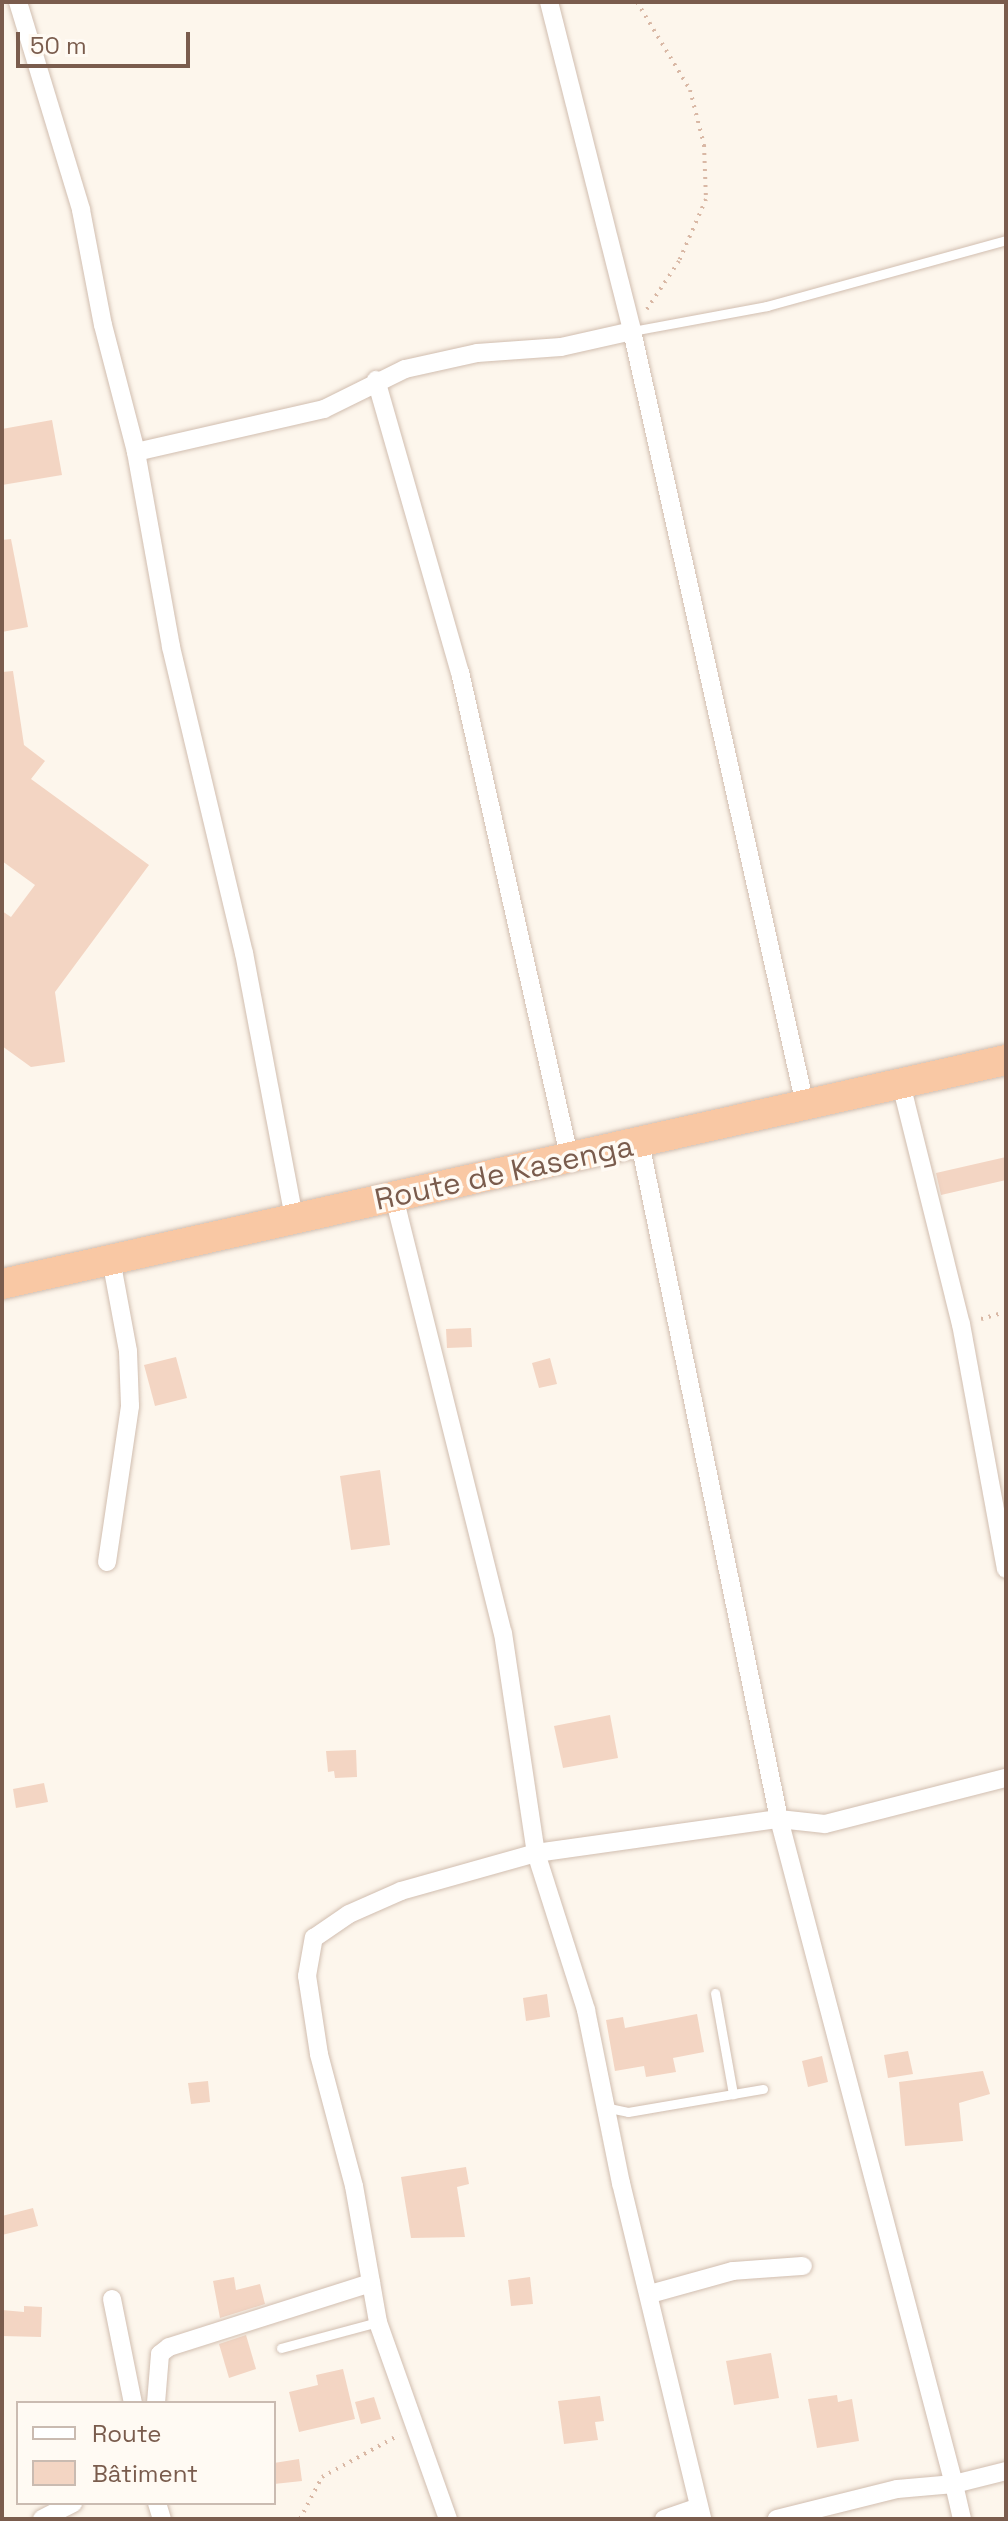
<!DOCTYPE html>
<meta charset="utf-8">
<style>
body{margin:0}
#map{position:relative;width:1008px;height:2521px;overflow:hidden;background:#fdf6ec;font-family:"Space Grotesk",sans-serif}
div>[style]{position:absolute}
.building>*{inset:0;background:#f3d5c3}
.path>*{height:4px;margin-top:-2px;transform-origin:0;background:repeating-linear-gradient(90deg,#d9b8a5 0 2px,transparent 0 8px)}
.roads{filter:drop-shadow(0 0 2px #d1beb0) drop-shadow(0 0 2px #d1beb0)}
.service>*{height:9px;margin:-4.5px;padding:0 4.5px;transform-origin:4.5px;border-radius:4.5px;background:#fff}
.minor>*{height:18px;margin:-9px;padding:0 9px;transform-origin:9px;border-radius:9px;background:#fff}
.trunk>*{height:30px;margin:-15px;padding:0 15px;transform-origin:15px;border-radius:15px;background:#f9c8a4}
span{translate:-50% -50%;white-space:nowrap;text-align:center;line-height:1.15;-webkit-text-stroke:7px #fffaf3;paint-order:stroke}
.street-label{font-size:30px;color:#7a5c4d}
.frame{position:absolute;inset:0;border:4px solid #7a5c4d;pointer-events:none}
.legend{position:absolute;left:16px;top:2401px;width:260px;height:104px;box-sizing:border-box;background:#fffaf3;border:2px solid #cabbb1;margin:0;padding:10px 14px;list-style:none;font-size:24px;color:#7a5c4d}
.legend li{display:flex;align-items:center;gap:16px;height:40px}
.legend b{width:40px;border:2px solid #cabbb1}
.scale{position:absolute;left:16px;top:32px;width:174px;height:36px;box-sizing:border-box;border:4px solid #7a5c4d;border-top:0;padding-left:10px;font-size:24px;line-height:28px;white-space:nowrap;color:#7a5c4d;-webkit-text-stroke:6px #fffaf3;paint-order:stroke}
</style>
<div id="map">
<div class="building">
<i style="clip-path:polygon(52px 420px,62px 475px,2px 485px,2px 429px)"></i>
<i style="clip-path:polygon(11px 539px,28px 627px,2px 632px,2px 540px)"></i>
<i style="clip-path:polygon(13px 671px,24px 745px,45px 761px,31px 779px,149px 865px,55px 992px,65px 1062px,31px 1067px,2px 1046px,2px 911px,11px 917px,35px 885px,2px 861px,2px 672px)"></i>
<i style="clip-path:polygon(1006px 1157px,1006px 1180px,941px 1195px,936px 1173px)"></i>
<i style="clip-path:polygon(471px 1328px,472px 1347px,447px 1348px,446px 1329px)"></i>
<i style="clip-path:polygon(176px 1357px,187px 1398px,155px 1406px,144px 1365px)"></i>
<i style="clip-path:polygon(550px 1358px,557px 1384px,539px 1388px,532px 1363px)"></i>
<i style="clip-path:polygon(380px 1470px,390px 1545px,351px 1550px,340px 1476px)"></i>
<i style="clip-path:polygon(610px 1715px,618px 1758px,563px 1768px,554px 1726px)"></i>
<i style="clip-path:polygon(356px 1750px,357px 1777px,335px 1778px,334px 1771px,328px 1772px,326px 1751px)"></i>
<i style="clip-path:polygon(44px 1783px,48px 1802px,16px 1808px,13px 1789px)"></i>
<i style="clip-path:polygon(547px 1994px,550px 2017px,526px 2021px,523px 1998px)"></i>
<i style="clip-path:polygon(697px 2014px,704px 2052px,673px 2058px,676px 2072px,646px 2077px,644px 2066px,615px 2071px,606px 2020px,623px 2017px,625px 2028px)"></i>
<i style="clip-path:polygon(908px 2051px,913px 2074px,888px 2078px,884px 2055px)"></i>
<i style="clip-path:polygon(822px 2056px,828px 2082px,808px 2087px,802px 2061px)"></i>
<i style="clip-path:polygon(983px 2071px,990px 2094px,959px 2103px,963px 2141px,905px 2146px,899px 2082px)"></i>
<i style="clip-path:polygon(208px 2081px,210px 2102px,191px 2104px,188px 2083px)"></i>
<i style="clip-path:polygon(466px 2167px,469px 2184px,457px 2187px,465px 2237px,411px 2238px,401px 2177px)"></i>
<i style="clip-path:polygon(33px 2208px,38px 2226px,2px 2235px,2px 2216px)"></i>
<i style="clip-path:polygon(234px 2277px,236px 2290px,260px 2284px,265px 2304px,220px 2318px,213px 2281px)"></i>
<i style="clip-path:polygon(530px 2277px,533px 2304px,511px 2306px,508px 2280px)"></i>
<i style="clip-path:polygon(24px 2306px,42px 2307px,41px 2337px,2px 2336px,2px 2310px,24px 2312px)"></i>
<i style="clip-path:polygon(246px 2335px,256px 2369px,229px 2378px,219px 2344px)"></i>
<i style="clip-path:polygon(771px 2353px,779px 2398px,734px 2405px,726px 2361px)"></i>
<i style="clip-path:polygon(343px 2369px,355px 2419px,299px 2432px,289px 2392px,318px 2385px,316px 2375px)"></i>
<i style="clip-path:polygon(837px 2395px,838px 2402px,852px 2399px,859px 2441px,817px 2448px,808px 2399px)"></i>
<i style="clip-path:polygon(600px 2396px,604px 2421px,595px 2422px,598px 2440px,564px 2444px,558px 2401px)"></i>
<i style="clip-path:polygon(374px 2397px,381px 2419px,361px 2424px,355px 2402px)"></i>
<i style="clip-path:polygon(299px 2459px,302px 2481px,274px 2484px,274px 2463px)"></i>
</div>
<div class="path">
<i style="left:637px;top:2px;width:103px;rotate:58.9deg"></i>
<i style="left:690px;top:90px;width:57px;rotate:75.7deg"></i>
<i style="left:704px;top:145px;width:54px;rotate:87.9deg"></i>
<i style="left:706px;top:199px;width:68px;rotate:113.5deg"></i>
<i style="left:679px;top:261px;width:58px;rotate:123.7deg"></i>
<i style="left:981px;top:1319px;width:26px;rotate:-16deg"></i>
<i style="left:300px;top:2519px;width:47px;rotate:-62.4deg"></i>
<i style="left:322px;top:2477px;width:88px;rotate:-28.6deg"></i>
</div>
<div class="roads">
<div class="service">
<i style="left:632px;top:331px;width:137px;rotate:-10.5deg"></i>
<i style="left:767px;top:306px;width:248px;rotate:-15.4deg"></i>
<i style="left:715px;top:1993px;width:103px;rotate:79.9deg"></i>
<i style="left:609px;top:2108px;width:19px;rotate:12deg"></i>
<i style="left:628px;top:2112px;width:137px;rotate:-9.7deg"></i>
<i style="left:281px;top:2348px;width:100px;rotate:-15deg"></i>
</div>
<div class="minor">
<i style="left:18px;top:2px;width:217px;rotate:73.1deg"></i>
<i style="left:81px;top:210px;width:117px;rotate:79.2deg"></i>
<i style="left:103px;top:325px;width:131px;rotate:75.4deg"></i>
<i style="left:136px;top:452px;width:198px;rotate:79.8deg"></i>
<i style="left:171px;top:647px;width:315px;rotate:76.6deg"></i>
<i style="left:244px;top:953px;width:270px;rotate:79.3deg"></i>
<i style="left:549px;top:2px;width:339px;rotate:75.8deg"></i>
<i style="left:632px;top:331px;width:793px;rotate:77.4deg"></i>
<i style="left:376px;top:380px;width:304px;rotate:74deg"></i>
<i style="left:460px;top:672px;width:499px;rotate:77.3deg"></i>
<i style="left:136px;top:452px;width:193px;rotate:-12.9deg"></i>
<i style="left:324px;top:409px;width:90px;rotate:-26.3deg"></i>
<i style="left:405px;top:369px;width:74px;rotate:-12.5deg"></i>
<i style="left:477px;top:353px;width:84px;rotate:-4.1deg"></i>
<i style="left:561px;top:347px;width:73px;rotate:-12.7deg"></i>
<i style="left:901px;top:1084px;width:247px;rotate:76deg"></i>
<i style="left:961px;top:1324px;width:249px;rotate:79.6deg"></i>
<i style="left:640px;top:1143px;width:690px;rotate:78.38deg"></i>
<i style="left:779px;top:1819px;width:688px;rotate:75.26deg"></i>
<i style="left:954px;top:2484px;width:57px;rotate:175deg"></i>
<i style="left:897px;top:2489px;width:124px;rotate:166deg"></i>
<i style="left:394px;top:1197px;width:449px;rotate:76deg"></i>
<i style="left:503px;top:1633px;width:222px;rotate:81.5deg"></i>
<i style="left:536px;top:1853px;width:165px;rotate:72.3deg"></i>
<i style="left:586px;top:2010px;width:177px;rotate:78.6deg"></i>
<i style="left:621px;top:2183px;width:346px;rotate:76.4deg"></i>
<i style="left:107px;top:1562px;width:158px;rotate:-81.6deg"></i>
<i style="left:130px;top:1406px;width:55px;rotate:-92.1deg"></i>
<i style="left:128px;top:1351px;width:94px;rotate:-100.5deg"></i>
<i style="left:650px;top:2294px;width:86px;rotate:-15.5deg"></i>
<i style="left:733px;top:2271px;width:70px;rotate:-4.1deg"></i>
<i style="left:112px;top:2299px;width:106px;rotate:78.6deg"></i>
<i style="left:156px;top:2403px;width:49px;rotate:-85.3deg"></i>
<i style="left:160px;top:2354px;width:11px;rotate:-38deg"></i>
<i style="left:169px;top:2347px;width:212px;rotate:-17.6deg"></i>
<i style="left:157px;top:2503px;width:17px;rotate:73deg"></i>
<i style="left:42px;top:2519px;width:35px;rotate:-27deg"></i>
<i style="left:448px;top:2519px;width:209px;rotate:-109.6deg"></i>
<i style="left:378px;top:2322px;width:138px;rotate:-100deg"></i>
<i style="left:354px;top:2186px;width:137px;rotate:-104.9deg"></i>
<i style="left:319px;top:2054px;width:79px;rotate:-98.7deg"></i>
<i style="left:307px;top:1976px;width:39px;rotate:-80deg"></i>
<i style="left:314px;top:1938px;width:42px;rotate:-34.4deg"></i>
<i style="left:349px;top:1914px;width:57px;rotate:-23.9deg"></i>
<i style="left:401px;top:1891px;width:140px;rotate:-15.7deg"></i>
<i style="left:536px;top:1853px;width:245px;rotate:-8deg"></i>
<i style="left:779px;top:1819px;width:46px;rotate:6.2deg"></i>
<i style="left:825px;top:1824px;width:187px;rotate:-14.3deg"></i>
<i style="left:664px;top:2519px;width:34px;rotate:-19deg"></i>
<i style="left:962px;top:2519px;width:36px;rotate:-103deg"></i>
<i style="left:954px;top:2484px;width:54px;rotate:-14deg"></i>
</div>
<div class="trunk">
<i style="left:2px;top:1284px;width:1029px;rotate:-12.58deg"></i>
</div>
</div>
<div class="street-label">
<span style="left:504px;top:1173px;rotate:-12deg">Route de Kasenga</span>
</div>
<div class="frame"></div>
<ul class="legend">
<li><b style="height:10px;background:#fff"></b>Route</li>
<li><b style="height:22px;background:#f3d5c3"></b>Bâtiment</li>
</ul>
<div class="scale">50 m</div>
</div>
